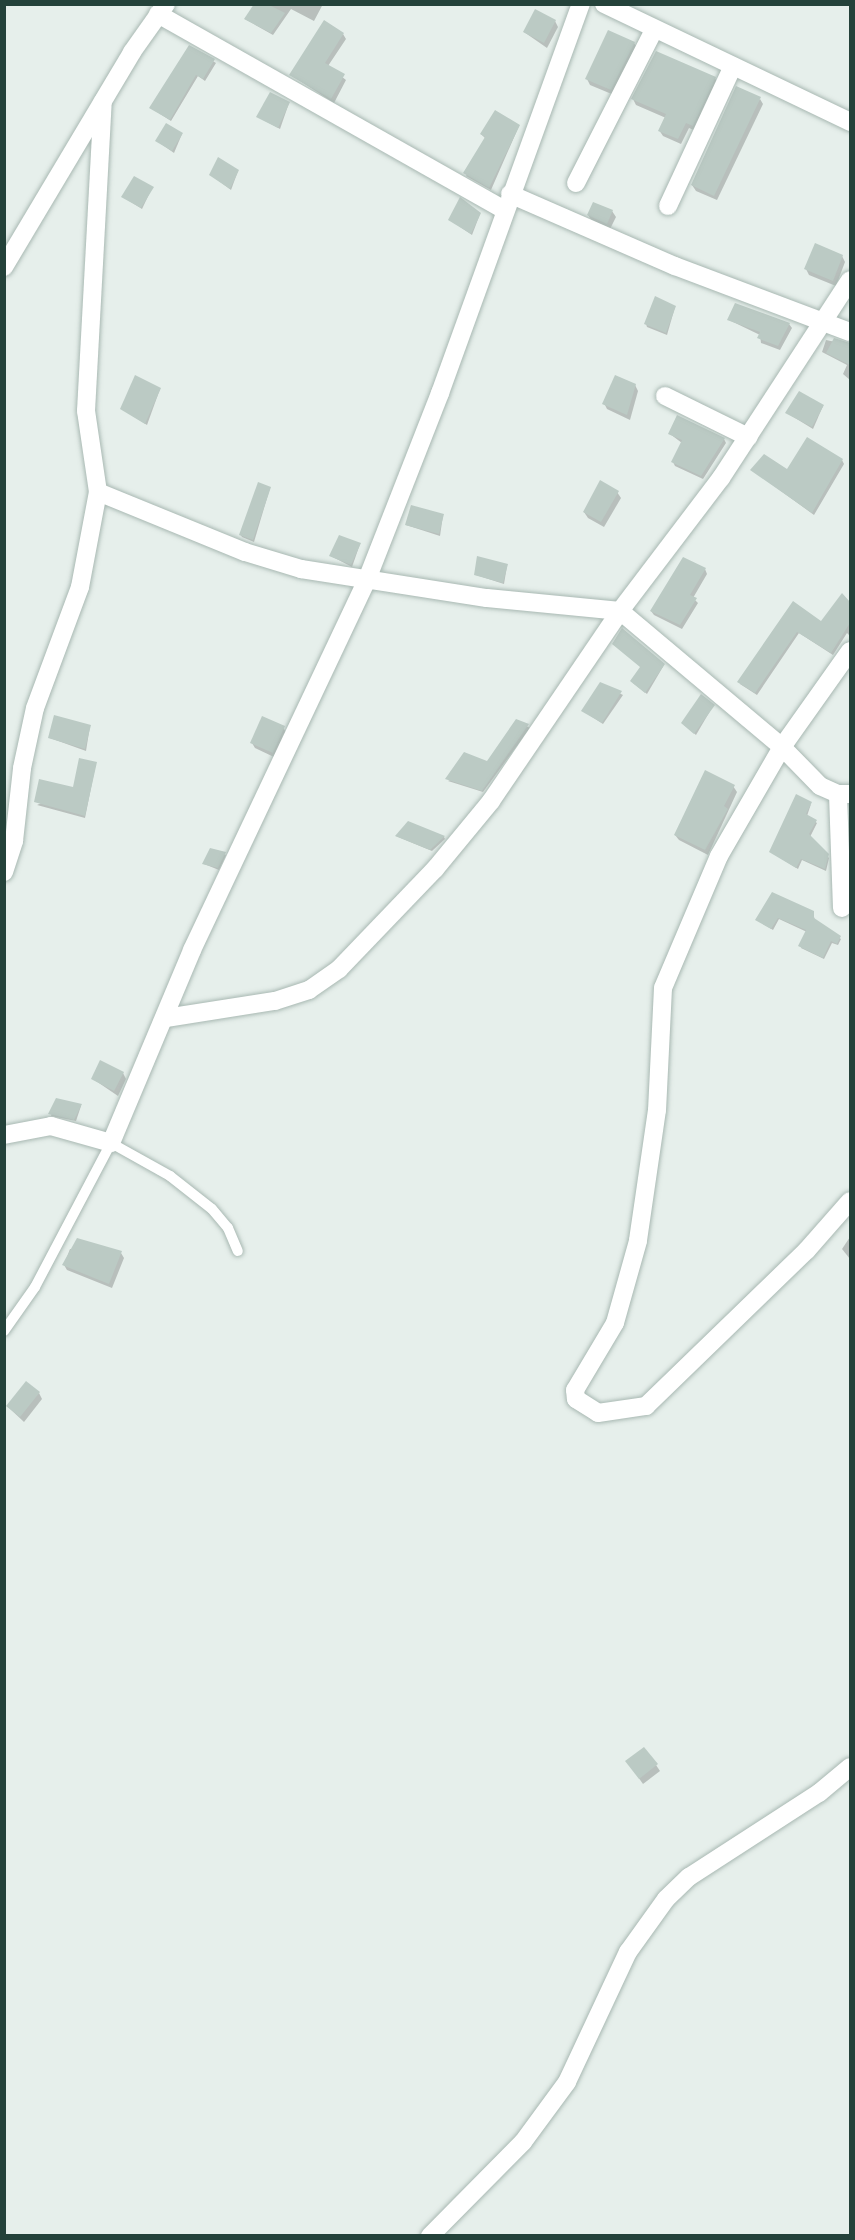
<!DOCTYPE html>
<style>
body{margin:0}
#map{position:relative;width:855px;height:2240px;overflow:hidden;background:#e6efeb;font-family:"Roboto Condensed",sans-serif}
div>[style]{position:absolute}
.shadow>*{inset:0;background:#0003}
.building>*{inset:0;background:#bbcac4}
.roads{filter:drop-shadow(0 0 2px #a8b8b2) drop-shadow(0 0 2px #a8b8b2)}
.service>*{height:10px;margin:-5px;padding:0 5px;transform-origin:5px;border-radius:5px;background:#fff}
.minor>*{height:18px;margin:-9px;padding:0 9px;transform-origin:9px;border-radius:9px;background:#fff}
span{translate:-50% -50%;white-space:nowrap;text-align:center;line-height:1.15;-webkit-text-stroke:5px #f7fbf9;paint-order:stroke}
.frame{position:absolute;inset:0;border:6px solid #24423a;pointer-events:none}
</style>
<div id="map">
<div class="shadow">
<i style="clip-path:polygon(256px 4px,323px 4px,314px 21px,291px 9px,273px 35px,245px 19px)"></i>
<i style="clip-path:polygon(555px 21px,558px 27px,547px 48px,524px 32px)"></i>
<i style="clip-path:polygon(343px 34px,346px 39px,328px 66px,346px 80px,334px 103px,291px 75px)"></i>
<i style="clip-path:polygon(634px 43px,638px 49px,614px 95px,590px 85px,587px 79px)"></i>
<i style="clip-path:polygon(190px 47px,216px 63px,205px 81px,198px 76px,171px 121px,151px 108px)"></i>
<i style="clip-path:polygon(715px 78px,718px 84px,696px 131px,689px 128px,681px 144px,663px 136px,659px 130px,666px 118px,636px 105px,633px 99px)"></i>
<i style="clip-path:polygon(760px 99px,763px 104px,717px 200px,696px 191px,692px 185px)"></i>
<i style="clip-path:polygon(289px 103px,280px 129px,258px 117px)"></i>
<i style="clip-path:polygon(519px 126px,491px 190px,466px 176px,486px 139px,481px 134px)"></i>
<i style="clip-path:polygon(182px 134px,174px 153px,157px 141px)"></i>
<i style="clip-path:polygon(238px 171px,231px 190px,211px 175px)"></i>
<i style="clip-path:polygon(152px 188px,142px 209px,123px 197px)"></i>
<i style="clip-path:polygon(612px 211px,616px 217px,610px 229px,592px 221px,588px 215px)"></i>
<i style="clip-path:polygon(480px 214px,472px 235px,450px 220px)"></i>
<i style="clip-path:polygon(842px 256px,845px 262px,836px 286px,809px 275px,806px 269px)"></i>
<i style="clip-path:polygon(675px 307px,667px 335px,647px 327px,646px 324px)"></i>
<i style="clip-path:polygon(729px 320px,789px 324px,792px 328px,780px 350px,761px 343px,760px 335px)"></i>
<i style="clip-path:polygon(826px 340px,850px 345px,850px 380px,843px 374px,847px 365px,822px 352px)"></i>
<i style="clip-path:polygon(635px 385px,638px 391px,630px 420px,607px 409px,604px 403px)"></i>
<i style="clip-path:polygon(160px 389px,147px 425px,122px 409px)"></i>
<i style="clip-path:polygon(823px 406px,813px 429px,787px 413px)"></i>
<i style="clip-path:polygon(670px 434px,724px 439px,726px 443px,703px 479px,675px 466px,673px 462px,682px 443px)"></i>
<i style="clip-path:polygon(842px 460px,844px 464px,814px 515px,752px 470px,787px 472px)"></i>
<i style="clip-path:polygon(270px 488px,254px 542px,242px 537px,240px 534px)"></i>
<i style="clip-path:polygon(617px 492px,621px 498px,604px 527px,588px 518px,584px 512px)"></i>
<i style="clip-path:polygon(443px 515px,440px 536px,406px 525px)"></i>
<i style="clip-path:polygon(360px 544px,352px 567px,331px 556px)"></i>
<i style="clip-path:polygon(507px 566px,504px 584px,476px 575px)"></i>
<i style="clip-path:polygon(705px 569px,707px 574px,693px 598px,698px 603px,682px 629px,654px 615px,651px 611px)"></i>
<i style="clip-path:polygon(842px 595px,850px 605px,850px 636px,847px 633px,833px 655px,799px 633px,757px 695px,740px 684px,794px 604px,821px 623px)"></i>
<i style="clip-path:polygon(664px 665px,647px 694px,633px 683px)"></i>
<i style="clip-path:polygon(601px 684px,623px 695px,603px 724px,583px 711px)"></i>
<i style="clip-path:polygon(713px 706px,696px 735px,684px 725px)"></i>
<i style="clip-path:polygon(517px 721px,530px 728px,483px 792px,448px 781px,487px 763px)"></i>
<i style="clip-path:polygon(90px 726px,86px 751px,50px 738px)"></i>
<i style="clip-path:polygon(283px 728px,287px 733px,276px 758px,255px 748px,252px 743px)"></i>
<i style="clip-path:polygon(96px 763px,85px 818px,37px 805px,74px 788px)"></i>
<i style="clip-path:polygon(733px 786px,737px 792px,708px 855px,679px 840px,675px 835px)"></i>
<i style="clip-path:polygon(811px 804px,807px 816px,817px 823px,810px 837px,829px 858px,826px 871px,802px 860px,798px 869px,771px 852px)"></i>
<i style="clip-path:polygon(396px 836px,444px 837px,445px 839px,432px 851px)"></i>
<i style="clip-path:polygon(211px 850px,226px 855px,219px 870px,204px 864px)"></i>
<i style="clip-path:polygon(813px 912px,815px 921px,841px 939px,838px 945px,832px 943px,824px 959px,801px 948px,807px 932px,779px 919px,773px 930px,757px 920px)"></i>
<i style="clip-path:polygon(123px 1073px,126px 1079px,118px 1096px,93px 1079px)"></i>
<i style="clip-path:polygon(57px 1100px,81px 1106px,76px 1121px,51px 1116px)"></i>
<i style="clip-path:polygon(850px 1237px,850px 1259px,842px 1249px)"></i>
<i style="clip-path:polygon(70px 1249px,121px 1253px,124px 1258px,112px 1288px,67px 1270px,64px 1265px)"></i>
<i style="clip-path:polygon(39px 1393px,42px 1399px,24px 1422px,7px 1406px)"></i>
<i style="clip-path:polygon(656px 1765px,660px 1771px,643px 1784px,631px 1767px)"></i>
</div>
<div class="building">
<i style="clip-path:polygon(254px 4px,267px 4px,285px 13px,271px 33px,244px 19px)"></i>
<i style="clip-path:polygon(535px 9px,556px 20px,544px 43px,523px 32px)"></i>
<i style="clip-path:polygon(324px 20px,344px 33px,325px 63px,345px 74px,331px 99px,289px 75px)"></i>
<i style="clip-path:polygon(608px 30px,635px 42px,611px 90px,585px 79px)"></i>
<i style="clip-path:polygon(189px 45px,215px 59px,203px 79px,196px 75px,170px 120px,149px 108px)"></i>
<i style="clip-path:polygon(656px 51px,716px 77px,693px 126px,686px 123px,678px 139px,658px 131px,666px 114px,631px 99px)"></i>
<i style="clip-path:polygon(736px 86px,761px 97px,714px 196px,691px 185px)"></i>
<i style="clip-path:polygon(270px 92px,290px 102px,278px 128px,256px 117px)"></i>
<i style="clip-path:polygon(495px 110px,520px 125px,489px 188px,463px 173px,485px 137px,480px 134px)"></i>
<i style="clip-path:polygon(166px 123px,183px 133px,172px 151px,155px 141px)"></i>
<i style="clip-path:polygon(218px 157px,239px 170px,230px 189px,209px 175px)"></i>
<i style="clip-path:polygon(134px 176px,154px 187px,141px 208px,121px 197px)"></i>
<i style="clip-path:polygon(460px 197px,481px 213px,471px 234px,448px 220px)"></i>
<i style="clip-path:polygon(593px 202px,613px 210px,607px 224px,587px 215px)"></i>
<i style="clip-path:polygon(815px 243px,843px 255px,833px 281px,804px 269px)"></i>
<i style="clip-path:polygon(655px 296px,676px 306px,666px 333px,644px 324px)"></i>
<i style="clip-path:polygon(735px 303px,790px 323px,778px 346px,757px 338px,760px 332px,727px 320px)"></i>
<i style="clip-path:polygon(834px 338px,850px 343px,850px 365px,826px 353px)"></i>
<i style="clip-path:polygon(135px 375px,161px 388px,145px 424px,120px 409px)"></i>
<i style="clip-path:polygon(615px 375px,636px 384px,627px 415px,602px 404px)"></i>
<i style="clip-path:polygon(799px 391px,824px 405px,812px 427px,785px 413px)"></i>
<i style="clip-path:polygon(677px 415px,725px 438px,701px 476px,671px 462px,682px 440px,668px 434px)"></i>
<i style="clip-path:polygon(807px 437px,843px 459px,812px 513px,750px 470px,764px 454px,787px 469px)"></i>
<i style="clip-path:polygon(600px 480px,619px 491px,601px 522px,583px 512px)"></i>
<i style="clip-path:polygon(258px 482px,271px 487px,253px 540px,239px 535px)"></i>
<i style="clip-path:polygon(411px 505px,444px 514px,439px 534px,405px 525px)"></i>
<i style="clip-path:polygon(339px 535px,361px 543px,351px 565px,329px 556px)"></i>
<i style="clip-path:polygon(477px 556px,508px 564px,503px 583px,474px 575px)"></i>
<i style="clip-path:polygon(683px 557px,706px 568px,690px 595px,697px 598px,680px 625px,650px 611px)"></i>
<i style="clip-path:polygon(842px 593px,850px 602px,850px 623px,831px 653px,797px 632px,755px 693px,737px 682px,793px 601px,821px 621px)"></i>
<i style="clip-path:polygon(622px 628px,665px 664px,645px 693px,630px 681px,640px 667px,612px 644px)"></i>
<i style="clip-path:polygon(600px 682px,622px 691px,602px 723px,581px 711px)"></i>
<i style="clip-path:polygon(701px 694px,715px 705px,694px 734px,681px 723px)"></i>
<i style="clip-path:polygon(54px 715px,91px 725px,85px 749px,48px 738px)"></i>
<i style="clip-path:polygon(262px 716px,285px 726px,273px 753px,250px 743px)"></i>
<i style="clip-path:polygon(516px 719px,529px 724px,482px 791px,445px 779px,464px 752px,487px 761px)"></i>
<i style="clip-path:polygon(79px 758px,97px 762px,85px 816px,34px 802px,39px 779px,73px 787px)"></i>
<i style="clip-path:polygon(705px 770px,735px 785px,724px 806px,728px 809px,705px 850px,674px 835px)"></i>
<i style="clip-path:polygon(796px 794px,812px 802px,806px 814px,817px 820px,809px 834px,829px 854px,825px 869px,801px 859px,796px 868px,769px 852px)"></i>
<i style="clip-path:polygon(408px 821px,445px 836px,430px 850px,395px 836px)"></i>
<i style="clip-path:polygon(210px 848px,226px 852px,218px 868px,202px 864px)"></i>
<i style="clip-path:polygon(772px 892px,814px 911px,814px 918px,841px 936px,837px 944px,831px 941px,823px 958px,798px 946px,806px 930px,778px 918px,771px 929px,755px 920px)"></i>
<i style="clip-path:polygon(100px 1060px,124px 1072px,114px 1091px,91px 1079px)"></i>
<i style="clip-path:polygon(56px 1098px,82px 1104px,74px 1120px,48px 1114px)"></i>
<i style="clip-path:polygon(77px 1238px,122px 1251px,109px 1284px,62px 1265px)"></i>
<i style="clip-path:polygon(26px 1381px,40px 1392px,20px 1417px,6px 1406px)"></i>
<i style="clip-path:polygon(644px 1747px,658px 1764px,639px 1779px,625px 1761px)"></i>
</div>
<div class="roads">
<div class="service">
<i style="left:4px;top:1331px;width:54px;rotate:-54.8deg"></i>
<i style="left:35px;top:1287px;width:163px;rotate:-62.2deg"></i>
<i style="left:111px;top:1143px;width:68px;rotate:29.2deg"></i>
<i style="left:170px;top:1176px;width:53px;rotate:38.2deg"></i>
<i style="left:212px;top:1209px;width:25px;rotate:50deg"></i>
<i style="left:228px;top:1228px;width:25px;rotate:67deg"></i>
</div>
<div class="minor">
<i style="left:604px;top:4px;width:273px;rotate:25.6deg"></i>
<i style="left:158px;top:14px;width:399px;rotate:29.5deg"></i>
<i style="left:576px;top:183px;width:172px;rotate:-63deg"></i>
<i style="left:510px;top:194px;width:180px;rotate:23.6deg"></i>
<i style="left:675px;top:266px;width:187px;rotate:20.7deg"></i>
<i style="left:668px;top:206px;width:154px;rotate:-65.1deg"></i>
<i style="left:4px;top:267px;width:250px;rotate:-59.2deg"></i>
<i style="left:132px;top:52px;width:59px;rotate:-54.7deg"></i>
<i style="left:665px;top:396px;width:93px;rotate:26.3deg"></i>
<i style="left:98px;top:492px;width:159px;rotate:22.2deg"></i>
<i style="left:245px;top:552px;width:59px;rotate:16.9deg"></i>
<i style="left:301px;top:569px;width:188px;rotate:8.9deg"></i>
<i style="left:487px;top:598px;width:134px;rotate:5.6deg"></i>
<i style="left:620px;top:611px;width:212px;rotate:40deg"></i>
<i style="left:782px;top:747px;width:54px;rotate:45.7deg"></i>
<i style="left:820px;top:786px;width:20px;rotate:24deg"></i>
<i style="left:838px;top:794px;width:12px"></i>
<i style="left:850px;top:651px;width:118px;rotate:125.3deg"></i>
<i style="left:782px;top:747px;width:126px;rotate:120deg"></i>
<i style="left:719px;top:856px;width:143px;rotate:113deg"></i>
<i style="left:663px;top:988px;width:122px;rotate:92.8deg"></i>
<i style="left:657px;top:1110px;width:132px;rotate:98.3deg"></i>
<i style="left:638px;top:1241px;width:85px;rotate:105.7deg"></i>
<i style="left:615px;top:1323px;width:78px;rotate:120.8deg"></i>
<i style="left:575px;top:1390px;width:9px;rotate:84deg"></i>
<i style="left:576px;top:1399px;width:26px;rotate:32deg"></i>
<i style="left:598px;top:1413px;width:49px;rotate:-8.3deg"></i>
<i style="left:646px;top:1406px;width:224px;rotate:-44.1deg"></i>
<i style="left:807px;top:1250px;width:65px;rotate:-48.7deg"></i>
<i style="left:838px;top:794px;width:114px;rotate:88deg"></i>
<i style="left:4px;top:872px;width:33px;rotate:-72deg"></i>
<i style="left:14px;top:841px;width:73px;rotate:-83.7deg"></i>
<i style="left:22px;top:768px;width:61px;rotate:-77.8deg"></i>
<i style="left:35px;top:708px;width:129px;rotate:-69.6deg"></i>
<i style="left:80px;top:587px;width:97px;rotate:-79.3deg"></i>
<i style="left:98px;top:492px;width:82px;rotate:-98.4deg"></i>
<i style="left:86px;top:411px;width:310px;rotate:-86.9deg"></i>
<i style="left:166px;top:1018px;width:110px;rotate:-8.9deg"></i>
<i style="left:275px;top:1001px;width:36px;rotate:-18deg"></i>
<i style="left:309px;top:990px;width:37px;rotate:-35deg"></i>
<i style="left:339px;top:969px;width:139px;rotate:-46.2deg"></i>
<i style="left:435px;top:869px;width:88px;rotate:-50.5deg"></i>
<i style="left:491px;top:801px;width:230px;rotate:-55.8deg"></i>
<i style="left:620px;top:611px;width:167px;rotate:-52.8deg"></i>
<i style="left:721px;top:478px;width:236px;rotate:-56.9deg"></i>
<i style="left:4px;top:1135px;width:48px;rotate:-10.8deg"></i>
<i style="left:51px;top:1126px;width:62px;rotate:15.8deg"></i>
<i style="left:111px;top:1143px;width:209px;rotate:-67.2deg"></i>
<i style="left:192px;top:950px;width:407px;rotate:-64.7deg"></i>
<i style="left:366px;top:582px;width:203px;rotate:-68.6deg"></i>
<i style="left:440px;top:393px;width:414px;rotate:-70.1deg"></i>
<i style="left:430px;top:2236px;width:132px;rotate:-45.3deg"></i>
<i style="left:523px;top:2142px;width:74px;rotate:-53.7deg"></i>
<i style="left:567px;top:2082px;width:144px;rotate:-64.9deg"></i>
<i style="left:628px;top:1952px;width:65px;rotate:-54.4deg"></i>
<i style="left:666px;top:1899px;width:32px;rotate:-44deg"></i>
<i style="left:689px;top:1877px;width:155px;rotate:-32.9deg"></i>
<i style="left:819px;top:1793px;width:40px;rotate:-40deg"></i>
</div>
</div>
<div class="frame"></div>
</div>
